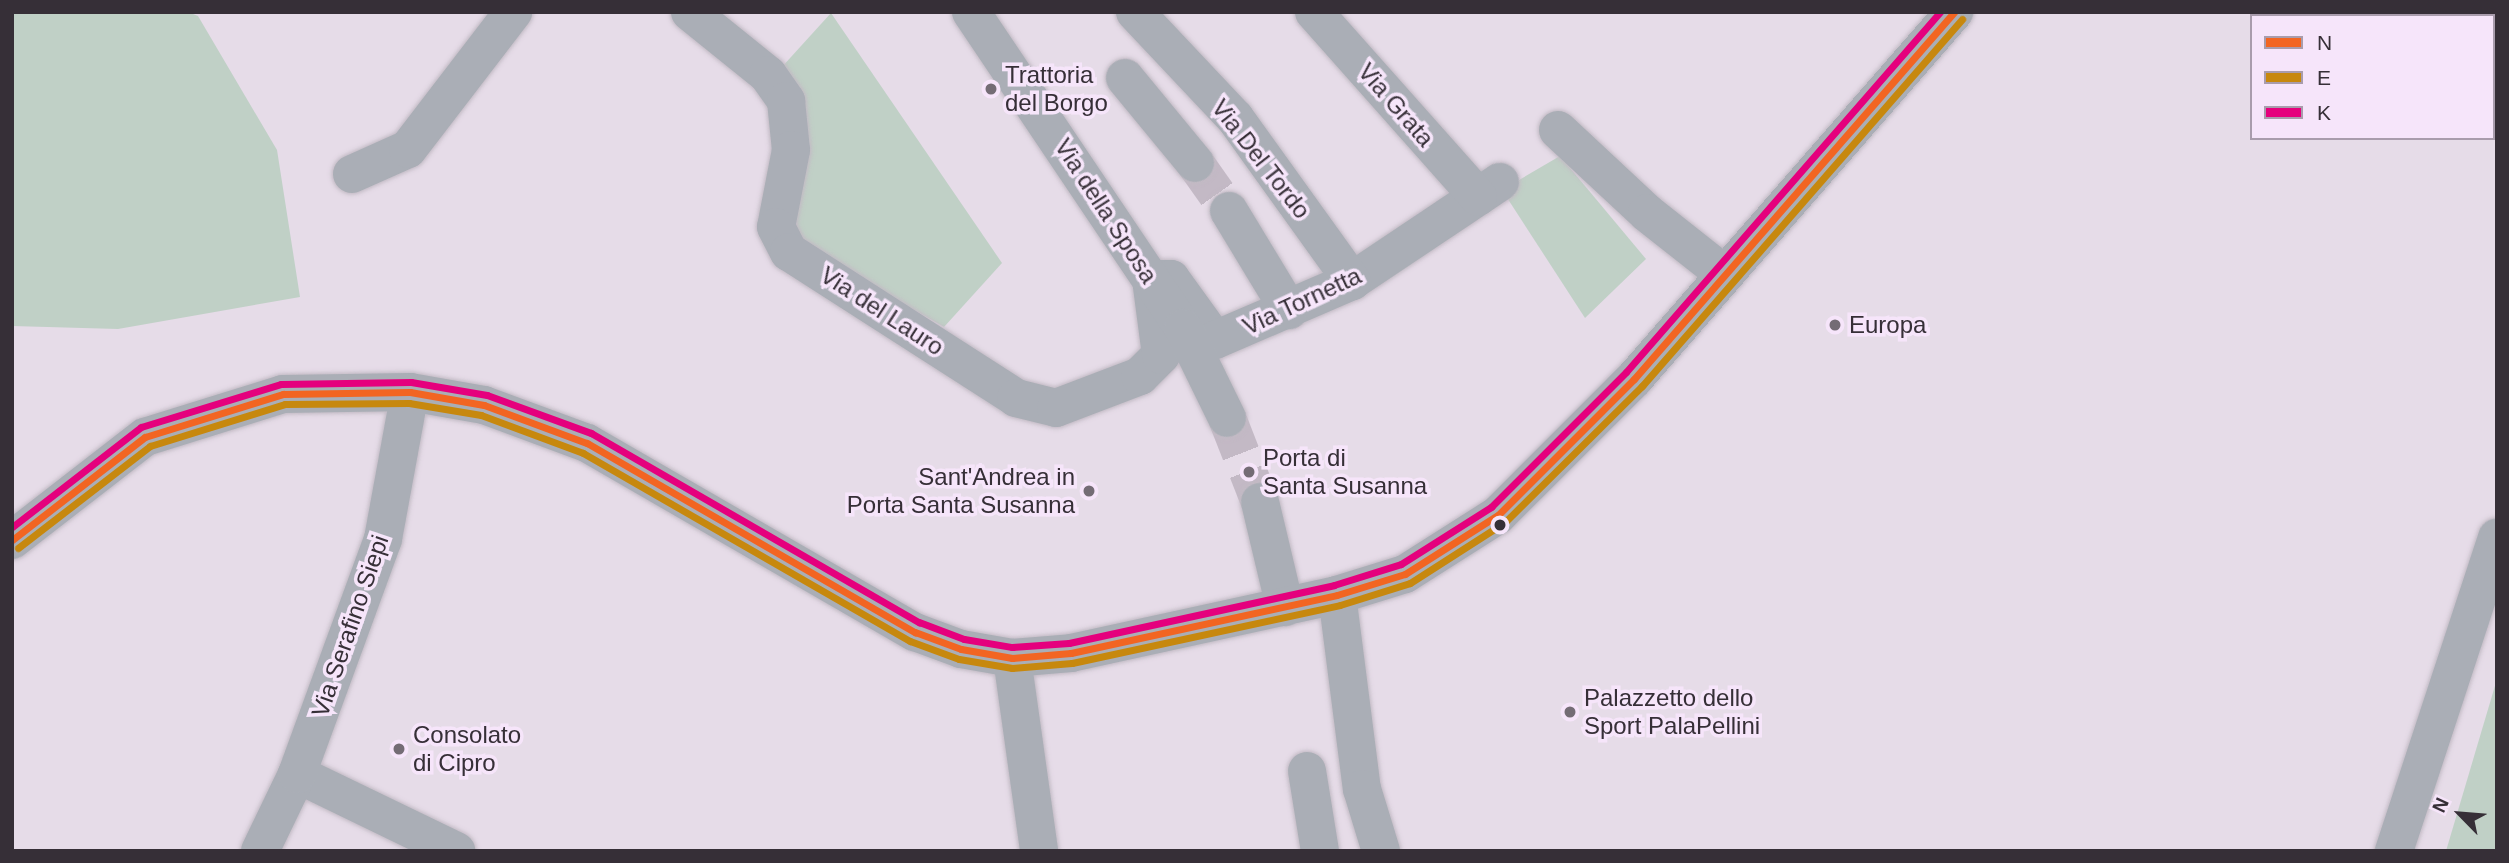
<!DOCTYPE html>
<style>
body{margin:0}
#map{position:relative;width:2509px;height:863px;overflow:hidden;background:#e6dce8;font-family:Helvetica,sans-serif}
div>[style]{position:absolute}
.green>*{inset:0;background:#c0d0c6}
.minor-tunnel>*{height:38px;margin-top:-19px;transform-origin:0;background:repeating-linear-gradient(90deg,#c3b9c5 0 38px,transparent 0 57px)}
.roads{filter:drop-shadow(0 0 2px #c2bac4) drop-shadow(0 0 2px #c2bac4)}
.minor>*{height:38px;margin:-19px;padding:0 19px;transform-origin:19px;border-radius:19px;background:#aaaeb6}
.bus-1>*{height:7px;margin:-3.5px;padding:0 3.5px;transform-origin:3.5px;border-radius:3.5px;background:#f26522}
.bus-2>*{height:7px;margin:-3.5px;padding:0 3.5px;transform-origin:3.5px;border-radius:3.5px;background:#c7880e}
.bus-3>*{height:7px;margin:-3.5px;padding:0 3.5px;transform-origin:3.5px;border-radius:3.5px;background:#e5007d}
.dots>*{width:19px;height:19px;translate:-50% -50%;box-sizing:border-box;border:4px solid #f6e5fa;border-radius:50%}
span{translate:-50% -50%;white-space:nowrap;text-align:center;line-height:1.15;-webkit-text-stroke:7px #f6e5fa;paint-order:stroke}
.poi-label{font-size:24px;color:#362f37}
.left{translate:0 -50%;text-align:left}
.right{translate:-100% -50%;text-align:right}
.street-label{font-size:24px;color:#362f37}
.frame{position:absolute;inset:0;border:14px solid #362f37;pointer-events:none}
.legend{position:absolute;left:2250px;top:14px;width:245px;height:126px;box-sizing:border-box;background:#f6e5fa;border:2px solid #a99cac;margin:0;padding:9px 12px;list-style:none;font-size:21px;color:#362f37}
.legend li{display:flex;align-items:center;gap:14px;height:35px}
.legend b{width:35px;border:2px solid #a99cac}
.north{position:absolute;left:2425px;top:779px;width:70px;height:70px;-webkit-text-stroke:5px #f6e5fa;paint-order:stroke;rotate:295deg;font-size:19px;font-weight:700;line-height:28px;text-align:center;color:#362f37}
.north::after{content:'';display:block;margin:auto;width:24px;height:32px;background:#362f37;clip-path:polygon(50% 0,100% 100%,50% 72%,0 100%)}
</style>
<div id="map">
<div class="green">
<i style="clip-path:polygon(12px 12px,188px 12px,198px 16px,277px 150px,300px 297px,118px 329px,12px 326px)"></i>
<i style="clip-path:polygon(831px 13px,1002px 263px,944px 327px,798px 243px,781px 68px)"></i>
<i style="clip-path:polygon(1560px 156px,1646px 259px,1585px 318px,1502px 190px)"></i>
<i style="clip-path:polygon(2497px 679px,2497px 851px,2446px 851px)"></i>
</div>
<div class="minor-tunnel">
<i style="left:1195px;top:163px;width:59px;rotate:54.7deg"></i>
<i style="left:1227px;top:418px;width:90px;rotate:68.6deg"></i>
</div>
<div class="roads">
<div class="minor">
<i style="left:690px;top:12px;width:100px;rotate:38.9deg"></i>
<i style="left:768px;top:75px;width:32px;rotate:55deg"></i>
<i style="left:786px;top:101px;width:49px;rotate:84.2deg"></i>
<i style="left:791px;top:150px;width:78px;rotate:101deg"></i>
<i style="left:776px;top:227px;width:28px;rotate:63deg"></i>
<i style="left:789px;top:252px;width:270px;rotate:32.7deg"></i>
<i style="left:1016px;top:398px;width:41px;rotate:14deg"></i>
<i style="left:1056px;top:408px;width:90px;rotate:-20.9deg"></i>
<i style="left:1140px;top:376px;width:30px;rotate:-45deg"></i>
<i style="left:1161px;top:355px;width:77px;rotate:-97.5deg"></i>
<i style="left:1151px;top:279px;width:20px"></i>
<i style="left:1171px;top:279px;width:75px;rotate:54.2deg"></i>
<i style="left:1215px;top:340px;width:149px;rotate:-23.3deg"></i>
<i style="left:1352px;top:281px;width:178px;rotate:-33.8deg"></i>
<i style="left:971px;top:12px;width:381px;rotate:56.1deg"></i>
<i style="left:1183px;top:328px;width:100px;rotate:63.9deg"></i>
<i style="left:1135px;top:12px;width:146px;rotate:46.7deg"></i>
<i style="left:1235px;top:118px;width:201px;rotate:54.3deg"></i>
<i style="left:1314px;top:12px;width:247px;rotate:48.4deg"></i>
<i style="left:2389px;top:16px;width:7px;rotate:-34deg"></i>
<i style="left:1125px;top:78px;width:110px;rotate:50.5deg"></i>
<i style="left:1558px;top:130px;width:122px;rotate:43deg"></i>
<i style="left:1647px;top:213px;width:97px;rotate:38.3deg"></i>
<i style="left:352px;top:174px;width:61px;rotate:-24.1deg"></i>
<i style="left:408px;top:149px;width:173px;rotate:-52.5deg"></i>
<i style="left:1229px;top:211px;width:116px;rotate:58.8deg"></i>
<i style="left:1260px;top:502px;width:108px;rotate:76.6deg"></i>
<i style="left:12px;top:540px;width:168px;rotate:-37.8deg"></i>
<i style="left:145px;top:437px;width:145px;rotate:-17.3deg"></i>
<i style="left:283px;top:394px;width:127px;rotate:-0.9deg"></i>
<i style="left:410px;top:392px;width:75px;rotate:10deg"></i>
<i style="left:484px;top:405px;width:110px;rotate:20.3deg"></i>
<i style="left:587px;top:443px;width:379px;rotate:30deg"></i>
<i style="left:915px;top:632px;width:49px;rotate:20.3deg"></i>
<i style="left:961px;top:649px;width:52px;rotate:10deg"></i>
<i style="left:1012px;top:658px;width:59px;rotate:-4.8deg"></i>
<i style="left:1071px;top:653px;width:272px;rotate:-12.3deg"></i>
<i style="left:1337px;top:595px;width:71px;rotate:-17.2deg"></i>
<i style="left:1405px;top:574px;width:110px;rotate:-32.4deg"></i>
<i style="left:1498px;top:515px;width:192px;rotate:-45deg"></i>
<i style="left:1634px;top:379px;width:487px;rotate:-48.9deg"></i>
<i style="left:1337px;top:595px;width:196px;rotate:82.7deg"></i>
<i style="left:1362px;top:789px;width:65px;rotate:73deg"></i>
<i style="left:1012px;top:658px;width:195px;rotate:82deg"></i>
<i style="left:1307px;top:771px;width:81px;rotate:80.8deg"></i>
<i style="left:297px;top:774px;width:177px;rotate:25.8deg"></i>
<i style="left:260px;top:851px;width:85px;rotate:-64.3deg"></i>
<i style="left:297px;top:774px;width:250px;rotate:-69.9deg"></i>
<i style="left:383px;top:539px;width:149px;rotate:-79.6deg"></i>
<i style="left:2394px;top:851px;width:330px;rotate:-71.8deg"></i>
</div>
</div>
<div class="bus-1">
<i style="left:12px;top:540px;width:168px;rotate:-37.8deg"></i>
<i style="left:145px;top:437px;width:145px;rotate:-17.3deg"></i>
<i style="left:283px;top:394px;width:127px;rotate:-0.9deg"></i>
<i style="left:410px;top:392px;width:75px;rotate:10deg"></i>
<i style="left:484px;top:405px;width:110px;rotate:20.3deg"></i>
<i style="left:587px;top:443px;width:379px;rotate:30deg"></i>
<i style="left:915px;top:632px;width:49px;rotate:20.3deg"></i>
<i style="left:961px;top:649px;width:52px;rotate:10deg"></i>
<i style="left:1012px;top:658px;width:59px;rotate:-4.8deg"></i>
<i style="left:1071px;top:653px;width:272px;rotate:-12.3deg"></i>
<i style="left:1337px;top:595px;width:71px;rotate:-17.2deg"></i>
<i style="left:1405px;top:574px;width:110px;rotate:-32.4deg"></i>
<i style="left:1498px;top:515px;width:192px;rotate:-45deg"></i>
<i style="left:1634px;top:379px;width:487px;rotate:-48.9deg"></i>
</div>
<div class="bus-2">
<i style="left:18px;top:548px;width:167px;rotate:-37.7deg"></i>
<i style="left:150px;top:446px;width:141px;rotate:-17.3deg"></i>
<i style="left:285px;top:404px;width:124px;rotate:-0.5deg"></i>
<i style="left:409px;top:403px;width:73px;rotate:9.5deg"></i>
<i style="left:481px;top:415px;width:109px;rotate:20.4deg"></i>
<i style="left:583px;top:453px;width:377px;rotate:29.9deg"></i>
<i style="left:910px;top:641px;width:52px;rotate:20.2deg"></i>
<i style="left:959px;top:659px;width:54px;rotate:9.6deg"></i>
<i style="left:1012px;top:668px;width:60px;rotate:-4.8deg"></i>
<i style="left:1072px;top:663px;width:274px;rotate:-12.2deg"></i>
<i style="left:1340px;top:605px;width:73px;rotate:-17.4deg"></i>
<i style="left:1410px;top:583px;width:113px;rotate:-32.7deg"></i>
<i style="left:1505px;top:522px;width:193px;rotate:-44.8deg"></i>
<i style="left:1642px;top:386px;width:487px;rotate:-48.9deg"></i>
</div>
<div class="bus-3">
<i style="left:12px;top:527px;width:163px;rotate:-37.8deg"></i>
<i style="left:141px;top:427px;width:146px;rotate:-17.1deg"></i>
<i style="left:281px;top:384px;width:130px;rotate:-0.9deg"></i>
<i style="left:411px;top:382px;width:77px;rotate:9.7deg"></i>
<i style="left:487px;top:395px;width:111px;rotate:20.1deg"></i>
<i style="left:591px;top:433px;width:379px;rotate:30deg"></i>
<i style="left:919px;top:622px;width:48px;rotate:20.7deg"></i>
<i style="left:964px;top:639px;width:49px;rotate:9.5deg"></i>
<i style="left:1012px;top:647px;width:57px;rotate:-4deg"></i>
<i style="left:1069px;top:643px;width:271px;rotate:-12.3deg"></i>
<i style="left:1334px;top:585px;width:70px;rotate:-17.4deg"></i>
<i style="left:1401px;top:564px;width:107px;rotate:-32.3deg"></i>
<i style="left:1491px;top:507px;width:191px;rotate:-45deg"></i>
<i style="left:1626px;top:372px;width:478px;rotate:-48.9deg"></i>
</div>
<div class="dots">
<i style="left:991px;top:89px;background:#746c75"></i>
<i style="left:1835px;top:325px;background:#746c75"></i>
<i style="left:1249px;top:472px;background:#746c75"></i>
<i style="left:1089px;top:491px;background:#746c75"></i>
<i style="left:1500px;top:525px;background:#362f37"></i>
<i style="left:1570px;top:712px;background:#746c75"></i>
<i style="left:399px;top:749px;background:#746c75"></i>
</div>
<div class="poi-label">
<span class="left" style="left:1005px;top:89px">Trattoria<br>del Borgo</span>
<span class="left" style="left:1849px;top:325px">Europa</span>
<span class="left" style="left:1263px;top:472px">Porta di<br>Santa Susanna</span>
<span class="right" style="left:1075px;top:491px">Sant'Andrea in<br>Porta Santa Susanna</span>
<span class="left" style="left:1584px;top:712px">Palazzetto dello<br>Sport PalaPellini</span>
<span class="left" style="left:413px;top:749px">Consolato<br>di Cipro</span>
</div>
<div class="street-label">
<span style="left:1396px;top:105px;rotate:49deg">Via Grata</span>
<span style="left:1261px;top:159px;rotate:52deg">Via Del Tordo</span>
<span style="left:1106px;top:211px;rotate:57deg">Via della Sposa</span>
<span style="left:1302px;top:301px;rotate:-25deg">Via Tornetta</span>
<span style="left:882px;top:311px;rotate:33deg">Via del Lauro</span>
<span style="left:350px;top:626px;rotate:-71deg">Via Serafino Siepi</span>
</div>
<div class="frame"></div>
<ul class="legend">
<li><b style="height:9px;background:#f26522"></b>N</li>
<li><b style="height:9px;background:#c7880e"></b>E</li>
<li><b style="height:9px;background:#e5007d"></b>K</li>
</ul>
<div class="north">N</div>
</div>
